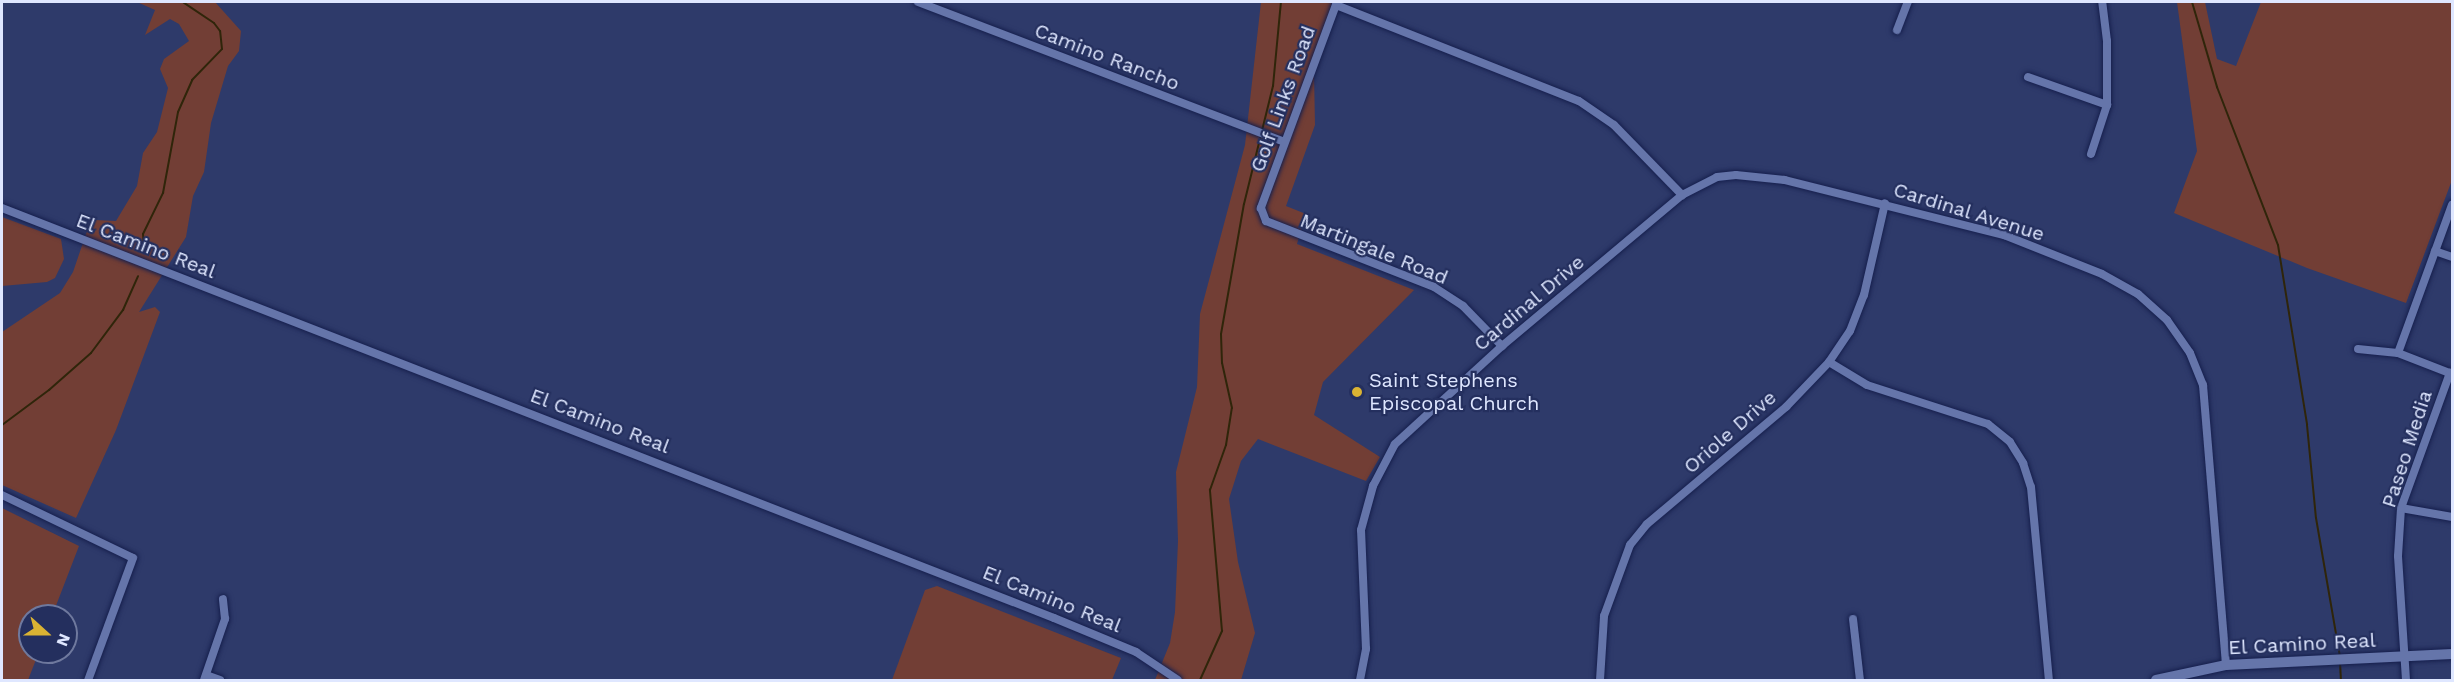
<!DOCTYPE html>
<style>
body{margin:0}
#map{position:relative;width:2454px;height:682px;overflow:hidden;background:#2e3a6a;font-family:"Work Sans",sans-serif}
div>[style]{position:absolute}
.green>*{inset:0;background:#723e35}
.stream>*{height:2px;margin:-1px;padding:0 1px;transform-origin:1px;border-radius:1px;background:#2f250a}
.roads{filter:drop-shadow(0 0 2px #161f4d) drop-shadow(0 0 2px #161f4d)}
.minor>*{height:8px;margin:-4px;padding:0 4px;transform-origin:4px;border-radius:4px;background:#6575aa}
.tertiary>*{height:10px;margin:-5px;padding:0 5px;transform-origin:5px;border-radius:5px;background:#6575aa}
.dots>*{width:16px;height:16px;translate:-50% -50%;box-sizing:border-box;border:3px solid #242f5e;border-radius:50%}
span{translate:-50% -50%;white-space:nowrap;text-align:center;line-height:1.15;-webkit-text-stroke:4.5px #242f5e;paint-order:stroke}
.street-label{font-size:20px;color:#dfe7ff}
.poi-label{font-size:20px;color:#dfe7ff}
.left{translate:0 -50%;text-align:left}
.frame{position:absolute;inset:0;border:3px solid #dfe7ff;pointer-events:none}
.north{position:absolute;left:18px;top:604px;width:60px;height:60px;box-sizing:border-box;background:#242f5e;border:2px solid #6f799e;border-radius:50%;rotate:111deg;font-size:16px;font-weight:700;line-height:24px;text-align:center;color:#dfe7ff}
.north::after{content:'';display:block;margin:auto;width:21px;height:27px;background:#dab333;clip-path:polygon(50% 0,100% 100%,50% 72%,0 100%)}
</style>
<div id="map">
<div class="green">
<i style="clip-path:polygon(137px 2px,215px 2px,241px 31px,239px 51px,228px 66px,211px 123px,204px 172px,193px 196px,186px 237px,139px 312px,155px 307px,160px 312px,116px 430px,76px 518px,2px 485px,2px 332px,60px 293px,73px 272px,89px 225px,95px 220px,116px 221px,137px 186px,143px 153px,157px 132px,168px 88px,160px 69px,164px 59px,189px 41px,179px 24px,170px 19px,145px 35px,155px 10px)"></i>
<i style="clip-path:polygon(1261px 2px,1332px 2px,1314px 73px,1315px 125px,1286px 206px,1306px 214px,1297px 244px,1414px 290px,1323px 382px,1314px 415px,1380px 457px,1366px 481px,1258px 439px,1241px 461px,1229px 499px,1238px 562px,1255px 633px,1241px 680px,1155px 680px,1170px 643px,1175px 612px,1178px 541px,1176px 472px,1197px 387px,1200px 314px,1245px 145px)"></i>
<i style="clip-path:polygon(2177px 2px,2205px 2px,2217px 59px,2236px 66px,2261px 2px,2452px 2px,2452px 180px,2406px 303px,2307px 268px,2174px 213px,2197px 151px)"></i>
<i style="clip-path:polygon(2px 217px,61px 239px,64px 259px,55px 278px,47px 282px,2px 286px)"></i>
<i style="clip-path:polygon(2px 508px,79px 546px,52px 616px,30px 616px,30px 652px,39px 652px,28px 680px,2px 680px)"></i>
<i style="clip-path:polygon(937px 586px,1121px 658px,1112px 680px,892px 680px,925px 590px)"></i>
</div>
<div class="stream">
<i style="left:2192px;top:2px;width:89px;rotate:73.6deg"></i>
<i style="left:2217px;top:87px;width:169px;rotate:68.9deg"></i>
<i style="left:2278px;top:245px;width:182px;rotate:80.8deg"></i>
<i style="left:2307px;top:425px;width:93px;rotate:84.5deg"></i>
<i style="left:2316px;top:518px;width:141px;rotate:80.2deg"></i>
<i style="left:144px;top:248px;width:14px;rotate:-94deg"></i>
<i style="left:143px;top:234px;width:46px;rotate:-64deg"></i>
<i style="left:163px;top:193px;width:82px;rotate:-79.5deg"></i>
<i style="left:178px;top:112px;width:35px;rotate:-66deg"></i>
<i style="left:192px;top:80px;width:43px;rotate:-45.9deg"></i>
<i style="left:222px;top:49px;width:18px;rotate:-96deg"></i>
<i style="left:220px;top:31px;width:10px;rotate:-127deg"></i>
<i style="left:214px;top:23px;width:37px;rotate:-146deg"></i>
<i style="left:2px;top:425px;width:59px;rotate:-36.7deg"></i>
<i style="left:49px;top:390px;width:56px;rotate:-41.4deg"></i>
<i style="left:91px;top:353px;width:54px;rotate:-53.3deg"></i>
<i style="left:123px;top:310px;width:37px;rotate:-66deg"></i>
<i style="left:2340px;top:662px;width:18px;rotate:87deg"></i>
<i style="left:1200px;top:680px;width:54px;rotate:-65.8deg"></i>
<i style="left:1222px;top:631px;width:142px;rotate:-94.9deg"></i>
<i style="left:1210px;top:490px;width:48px;rotate:-70.4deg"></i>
<i style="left:1226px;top:445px;width:37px;rotate:-81deg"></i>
<i style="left:1232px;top:408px;width:46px;rotate:-102.5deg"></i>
<i style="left:1222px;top:363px;width:29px;rotate:-92deg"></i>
<i style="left:1221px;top:334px;width:132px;rotate:-80deg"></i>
<i style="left:1244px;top:204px;width:122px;rotate:-76.2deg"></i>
<i style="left:1273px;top:86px;width:84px;rotate:-84.6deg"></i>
</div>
<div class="roads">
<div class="minor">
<i style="left:918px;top:2px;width:392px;rotate:20.9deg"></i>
<i style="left:1337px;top:2px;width:220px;rotate:110.3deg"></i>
<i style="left:1261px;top:208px;width:14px;rotate:69deg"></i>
<i style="left:1266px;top:221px;width:180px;rotate:21.4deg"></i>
<i style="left:1434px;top:287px;width:35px;rotate:33deg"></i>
<i style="left:1463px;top:306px;width:56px;rotate:45.7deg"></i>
<i style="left:1336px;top:5px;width:261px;rotate:21.6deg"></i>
<i style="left:1579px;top:101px;width:42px;rotate:34.4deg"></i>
<i style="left:1614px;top:125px;width:98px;rotate:45.8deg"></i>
<i style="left:1897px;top:30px;width:30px;rotate:-69deg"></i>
<i style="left:2028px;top:77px;width:84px;rotate:19.5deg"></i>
<i style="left:2091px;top:154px;width:52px;rotate:-71.9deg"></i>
<i style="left:2107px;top:105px;width:64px;rotate:-90deg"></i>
<i style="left:2107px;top:41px;width:39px;rotate:-97deg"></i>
<i style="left:2px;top:208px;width:1129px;rotate:21.29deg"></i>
<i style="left:1054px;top:618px;width:89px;rotate:22.5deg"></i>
<i style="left:1136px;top:652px;width:50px;rotate:33.7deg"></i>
<i style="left:2435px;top:251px;width:18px;rotate:19deg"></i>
<i style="left:2358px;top:349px;width:40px;rotate:5.7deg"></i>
<i style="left:2398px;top:353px;width:58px;rotate:21.3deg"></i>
<i style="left:2398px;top:353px;width:158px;rotate:-70deg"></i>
<i style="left:1829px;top:362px;width:44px;rotate:31.2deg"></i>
<i style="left:1867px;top:385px;width:127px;rotate:17.9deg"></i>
<i style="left:1988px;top:424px;width:28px;rotate:39deg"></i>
<i style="left:2010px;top:442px;width:25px;rotate:58deg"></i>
<i style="left:2023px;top:463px;width:25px;rotate:72deg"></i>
<i style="left:2031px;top:487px;width:194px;rotate:84.7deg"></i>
<i style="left:2px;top:495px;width:145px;rotate:25.7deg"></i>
<i style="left:133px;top:558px;width:130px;rotate:110.2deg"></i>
<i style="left:2401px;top:508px;width:52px;rotate:10deg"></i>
<i style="left:1853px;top:619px;width:61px;rotate:83.5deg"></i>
<i style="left:206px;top:675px;width:15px;rotate:20deg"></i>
<i style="left:204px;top:680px;width:65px;rotate:-71deg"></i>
<i style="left:225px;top:619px;width:20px;rotate:-96deg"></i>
<i style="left:1360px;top:680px;width:32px;rotate:-79deg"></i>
<i style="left:1366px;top:649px;width:119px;rotate:-92.4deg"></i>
<i style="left:1361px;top:530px;width:46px;rotate:-74.7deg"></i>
<i style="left:1373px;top:486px;width:47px;rotate:-62.4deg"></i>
<i style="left:1395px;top:444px;width:145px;rotate:-42.5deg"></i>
<i style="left:1502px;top:346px;width:235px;rotate:-40deg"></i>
<i style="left:1682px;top:195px;width:39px;rotate:-27deg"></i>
<i style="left:1717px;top:177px;width:19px;rotate:-6deg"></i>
<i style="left:1736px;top:175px;width:49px;rotate:5.8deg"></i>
<i style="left:1785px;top:180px;width:226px;rotate:14.1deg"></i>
<i style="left:2004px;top:235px;width:105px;rotate:21.7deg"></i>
<i style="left:2102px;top:274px;width:41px;rotate:29.1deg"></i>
<i style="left:2138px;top:294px;width:39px;rotate:42deg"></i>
<i style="left:2167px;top:320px;width:40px;rotate:55.1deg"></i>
<i style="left:2190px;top:353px;width:35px;rotate:68deg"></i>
<i style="left:2203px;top:385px;width:281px;rotate:85.3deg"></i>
<i style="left:1600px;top:680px;width:64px;rotate:-86.4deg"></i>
<i style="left:1604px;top:616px;width:76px;rotate:-69.9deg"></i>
<i style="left:1630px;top:545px;width:27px;rotate:-51deg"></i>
<i style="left:1647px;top:524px;width:182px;rotate:-40.1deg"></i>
<i style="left:1786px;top:407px;width:62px;rotate:-46.3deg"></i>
<i style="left:1829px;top:362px;width:37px;rotate:-56deg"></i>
<i style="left:1850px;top:331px;width:39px;rotate:-69deg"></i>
<i style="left:1864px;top:295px;width:94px;rotate:-77.1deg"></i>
<i style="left:2406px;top:680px;width:124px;rotate:-93.7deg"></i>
<i style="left:2398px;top:556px;width:48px;rotate:-86.4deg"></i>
<i style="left:2401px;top:508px;width:144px;rotate:-70.1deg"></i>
</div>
<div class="tertiary">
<i style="left:2156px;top:680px;width:72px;rotate:-12.1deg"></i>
<i style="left:2226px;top:665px;width:226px;rotate:-2.8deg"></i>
</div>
</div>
<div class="dots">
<i style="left:1357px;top:392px;background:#dab333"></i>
</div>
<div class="street-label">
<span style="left:1107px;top:57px;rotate:21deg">Camino Rancho</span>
<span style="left:1283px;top:99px;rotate:-70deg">Golf Links Road</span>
<span style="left:1969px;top:212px;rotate:17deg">Cardinal Avenue</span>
<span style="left:146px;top:246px;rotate:21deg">El Camino Real</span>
<span style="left:1374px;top:249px;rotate:22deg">Martingale Road</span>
<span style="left:1529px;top:303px;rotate:-40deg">Cardinal Drive</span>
<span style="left:600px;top:421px;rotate:21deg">El Camino Real</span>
<span style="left:1730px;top:432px;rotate:-41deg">Oriole Drive</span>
<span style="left:2407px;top:449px;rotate:-72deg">Paseo Media</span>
<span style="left:1052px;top:599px;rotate:22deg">El Camino Real</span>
<span style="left:2302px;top:644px;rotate:-3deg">El Camino Real</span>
</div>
<div class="poi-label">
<span class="left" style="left:1369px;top:392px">Saint Stephens<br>Episcopal Church</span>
</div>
<div class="frame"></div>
<div class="north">N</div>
</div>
